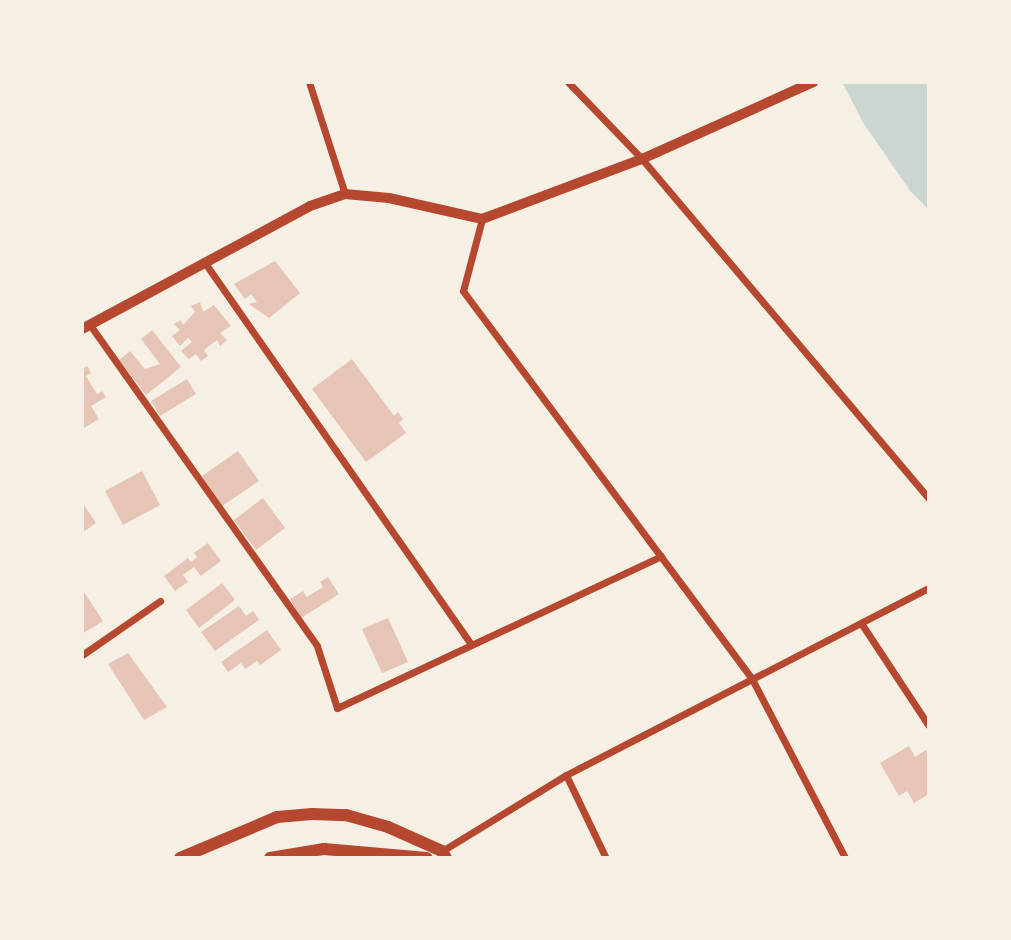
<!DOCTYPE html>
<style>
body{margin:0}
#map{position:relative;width:1011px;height:940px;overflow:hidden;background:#f6efe4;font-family:Barlow,sans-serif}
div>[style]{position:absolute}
.water>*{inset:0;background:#c9d6d2}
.building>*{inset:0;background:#e6c5b7}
.minor>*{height:7px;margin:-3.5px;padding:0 3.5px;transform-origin:3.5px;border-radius:3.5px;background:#b5482f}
.tertiary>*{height:10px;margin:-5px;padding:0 5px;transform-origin:5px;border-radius:5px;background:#b5482f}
.secondary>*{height:12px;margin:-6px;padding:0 6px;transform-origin:6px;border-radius:6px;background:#b5482f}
span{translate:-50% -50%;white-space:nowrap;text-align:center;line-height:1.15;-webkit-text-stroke:5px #f6efe4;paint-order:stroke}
.frame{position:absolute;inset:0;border:84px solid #f6efe4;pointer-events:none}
</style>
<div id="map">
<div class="water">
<i style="clip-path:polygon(842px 82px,929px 82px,929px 210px,911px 192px,864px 124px)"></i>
</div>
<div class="building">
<i style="clip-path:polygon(275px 261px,300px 293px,269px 318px,249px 304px,257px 302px,251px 294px,245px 299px,234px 284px)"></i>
<i style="clip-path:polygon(200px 302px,203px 312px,214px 305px,231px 326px,220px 333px,227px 340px,220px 346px,217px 340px,204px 350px,208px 356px,201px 361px,196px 354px,189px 359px,181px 351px,192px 342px,188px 338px,180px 346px,172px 336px,180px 330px,174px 324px,181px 320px,183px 325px,195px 312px,191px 306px)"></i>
<i style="clip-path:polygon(152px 330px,181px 367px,146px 395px,119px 360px,130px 351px,145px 369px,160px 364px,141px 339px)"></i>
<i style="clip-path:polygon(352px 359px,394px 416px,398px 412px,403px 419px,399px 423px,406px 433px,366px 462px,312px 389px)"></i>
<i style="clip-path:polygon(87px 366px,91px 373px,86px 376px,97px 394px,102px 391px,106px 397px,91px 406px,99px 419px,82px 429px,82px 369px)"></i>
<i style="clip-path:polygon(187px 379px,196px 394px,160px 416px,151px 401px)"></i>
<i style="clip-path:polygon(238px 451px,259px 481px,222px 506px,202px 476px)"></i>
<i style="clip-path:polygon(142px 471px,160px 505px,123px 525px,105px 491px)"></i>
<i style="clip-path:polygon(263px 498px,285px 528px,256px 550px,234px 520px)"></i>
<i style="clip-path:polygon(82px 502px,96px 523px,82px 533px)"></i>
<i style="clip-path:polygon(208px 543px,221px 561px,201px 576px,194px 567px,183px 575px,188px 582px,175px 591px,164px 576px,188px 558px,191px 562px,197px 557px,194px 553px)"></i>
<i style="clip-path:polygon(328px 577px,339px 594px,301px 618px,290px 599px,303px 591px,307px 597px,323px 587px,320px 582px)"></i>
<i style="clip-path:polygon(222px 583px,235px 600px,199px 628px,186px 610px)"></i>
<i style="clip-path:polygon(82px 589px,103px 621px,82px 634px)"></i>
<i style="clip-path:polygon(239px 606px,246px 616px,253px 611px,259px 620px,215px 651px,201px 632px)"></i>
<i style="clip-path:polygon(388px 618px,408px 662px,382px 673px,362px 629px)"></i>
<i style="clip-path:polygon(267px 630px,281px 650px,260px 665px,257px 661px,245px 669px,241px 663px,228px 672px,221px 662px)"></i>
<i style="clip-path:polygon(128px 653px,167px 707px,144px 720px,108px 664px)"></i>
<i style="clip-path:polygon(909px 746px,915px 757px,926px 750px,929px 754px,929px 794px,914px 803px,907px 791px,899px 796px,880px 763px)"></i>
</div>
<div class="minor">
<i style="left:309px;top:82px;width:118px;rotate:72.2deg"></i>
<i style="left:568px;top:82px;width:107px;rotate:46.1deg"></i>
<i style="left:642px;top:159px;width:445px;rotate:49.8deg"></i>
<i style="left:482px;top:219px;width:74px;rotate:104.8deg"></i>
<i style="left:463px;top:291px;width:484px;rotate:53.3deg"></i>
<i style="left:752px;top:679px;width:202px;rotate:62.5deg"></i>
<i style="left:205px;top:263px;width:465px;rotate:55.1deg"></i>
<i style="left:90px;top:325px;width:393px;rotate:54.7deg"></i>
<i style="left:317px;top:646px;width:65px;rotate:72.1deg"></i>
<i style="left:337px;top:708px;width:358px;rotate:-25.1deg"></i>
<i style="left:861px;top:623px;width:123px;rotate:56.6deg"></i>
<i style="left:82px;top:655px;width:95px;rotate:-34.7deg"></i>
<i style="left:566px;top:775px;width:92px;rotate:64.3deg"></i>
<i style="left:442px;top:851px;width:145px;rotate:-31.5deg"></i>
<i style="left:566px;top:775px;width:408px;rotate:-27.3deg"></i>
</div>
<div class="tertiary">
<i style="left:82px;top:329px;width:259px;rotate:-28.3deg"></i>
<i style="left:310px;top:206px;width:37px;rotate:-19deg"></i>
<i style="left:345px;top:194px;width:44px;rotate:5.2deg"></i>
<i style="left:389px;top:198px;width:95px;rotate:12.7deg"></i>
<i style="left:482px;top:219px;width:171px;rotate:-20.6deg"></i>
<i style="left:642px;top:159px;width:188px;rotate:-24.2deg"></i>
</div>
<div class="secondary">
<i style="left:180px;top:858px;width:105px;rotate:-22.9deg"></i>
<i style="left:277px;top:817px;width:35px;rotate:-5deg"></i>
<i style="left:312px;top:814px;width:34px;rotate:2deg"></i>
<i style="left:346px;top:815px;width:44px;rotate:15.9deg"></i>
<i style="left:388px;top:827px;width:59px;rotate:24deg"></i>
<i style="left:442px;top:851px;width:8px;rotate:60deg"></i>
<i style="left:270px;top:858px;width:55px;rotate:-9.5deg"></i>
<i style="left:324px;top:849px;width:103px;rotate:5deg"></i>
</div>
<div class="frame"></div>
</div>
